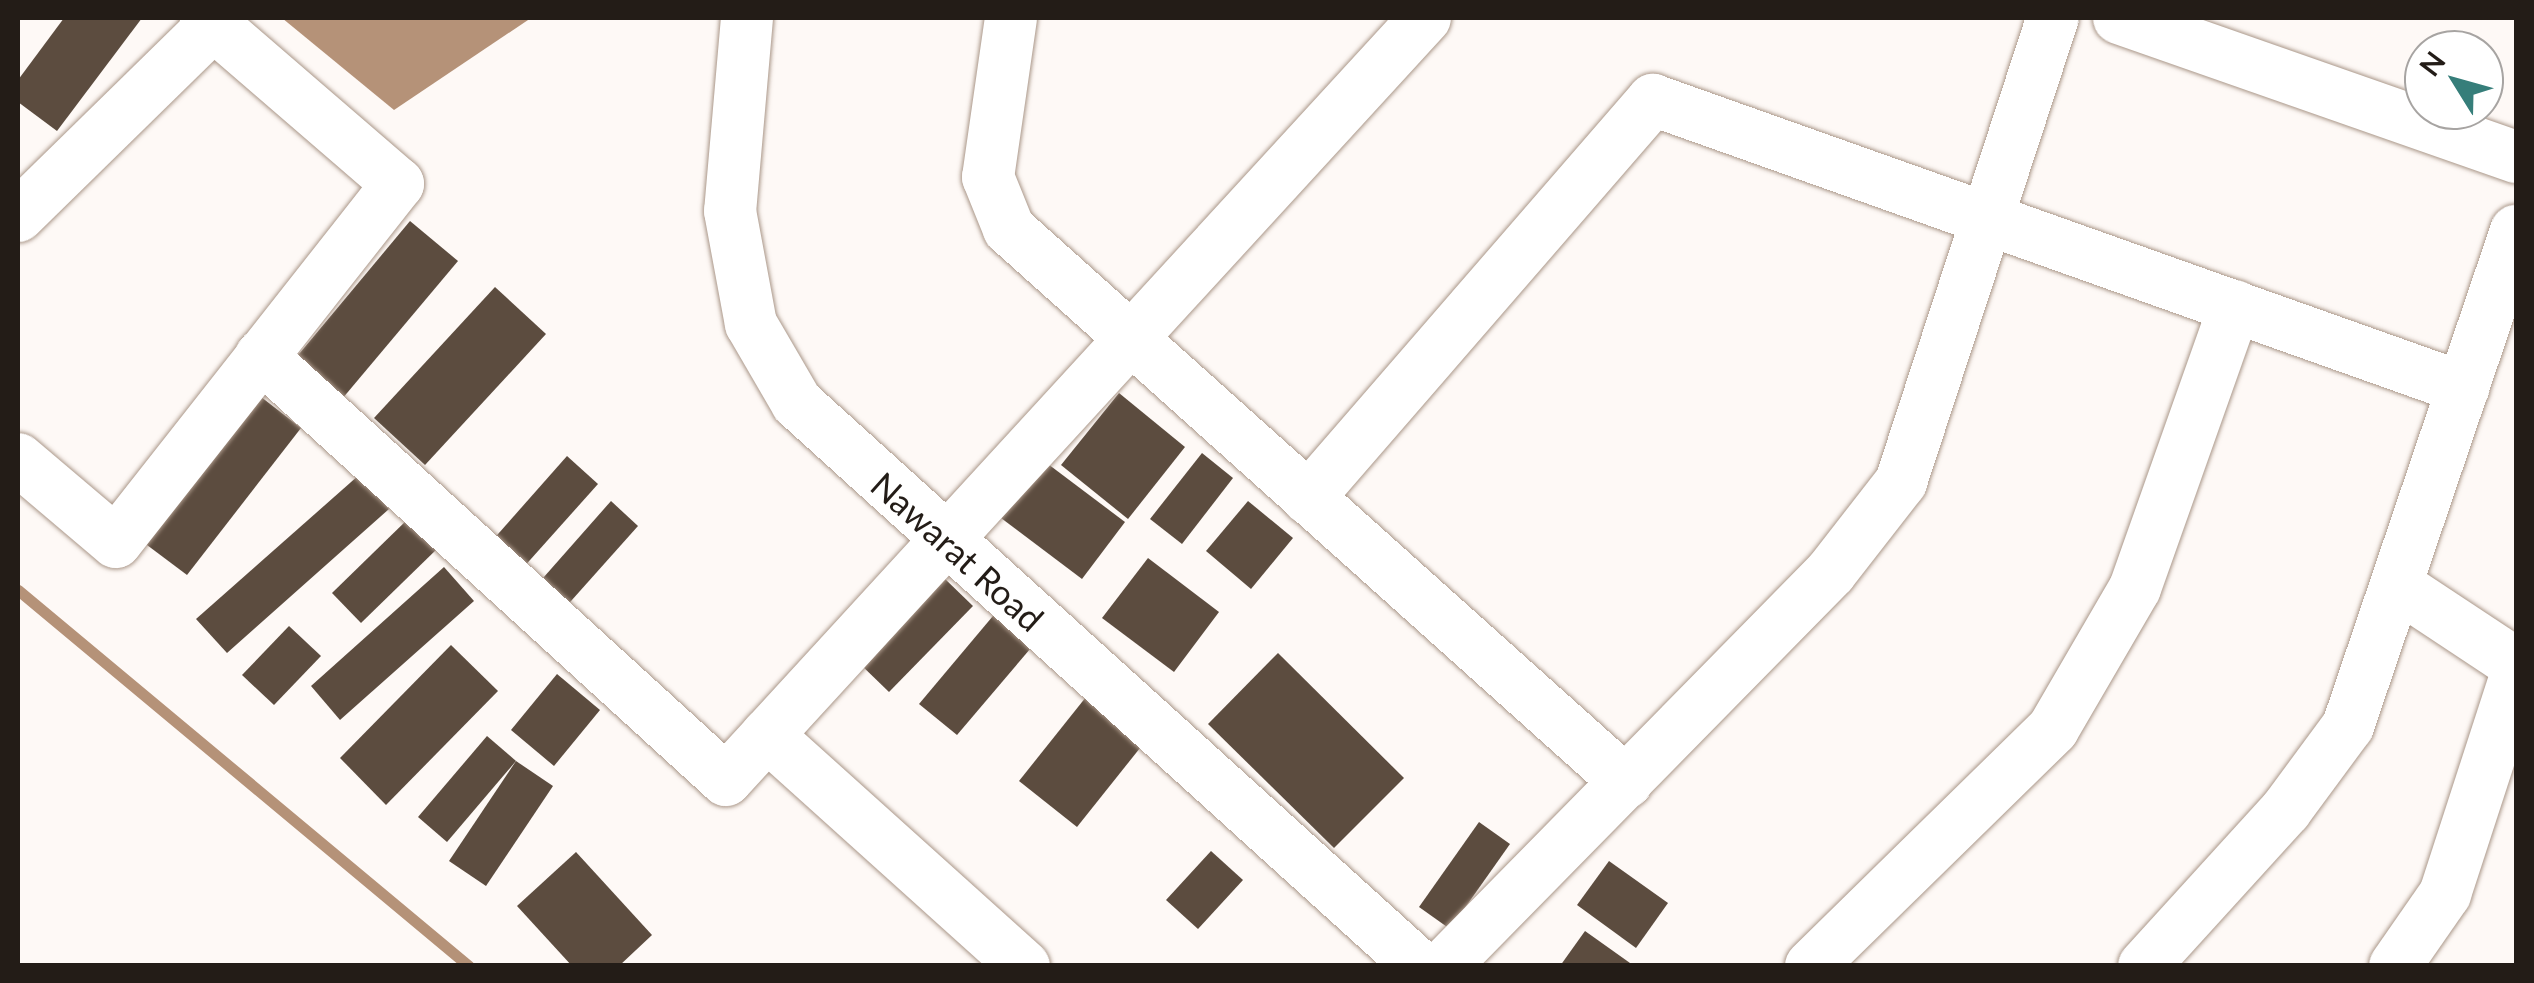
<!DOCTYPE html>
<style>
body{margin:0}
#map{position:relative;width:2534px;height:983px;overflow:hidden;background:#fef9f6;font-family:Lato,sans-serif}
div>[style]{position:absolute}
.water>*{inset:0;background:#b59278}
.stream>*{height:11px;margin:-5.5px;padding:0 5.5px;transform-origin:5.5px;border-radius:5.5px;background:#b59278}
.building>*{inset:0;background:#5c4c3f}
.roads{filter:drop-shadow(0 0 2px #aa9789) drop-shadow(0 0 2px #aa9789)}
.minor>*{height:52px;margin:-26px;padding:0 26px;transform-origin:26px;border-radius:26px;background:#fff}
span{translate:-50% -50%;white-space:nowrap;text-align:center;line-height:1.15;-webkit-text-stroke:10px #fff;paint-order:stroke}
.street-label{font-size:35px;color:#231c17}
.frame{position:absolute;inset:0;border:20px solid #231c17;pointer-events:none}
.north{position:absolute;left:2404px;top:30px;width:100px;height:100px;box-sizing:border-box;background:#fff;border:2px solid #a7a4a2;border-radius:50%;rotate:307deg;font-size:28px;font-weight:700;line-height:40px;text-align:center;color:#231c17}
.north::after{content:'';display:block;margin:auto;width:35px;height:45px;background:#367e7a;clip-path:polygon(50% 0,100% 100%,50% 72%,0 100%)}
</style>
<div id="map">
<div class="water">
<i style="clip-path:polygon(282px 18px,531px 18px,394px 110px)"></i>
</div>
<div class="stream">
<i style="left:18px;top:590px;width:587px;rotate:39.82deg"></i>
</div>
<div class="building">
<i style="clip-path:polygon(64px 18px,142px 18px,57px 131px,18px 102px,18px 80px)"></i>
<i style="clip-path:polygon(410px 221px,458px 261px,342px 399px,294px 360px)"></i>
<i style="clip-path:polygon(495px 287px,546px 334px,425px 465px,374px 418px)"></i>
<i style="clip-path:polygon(256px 393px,301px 428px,187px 575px,143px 542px)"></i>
<i style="clip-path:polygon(1119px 393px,1185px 447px,1128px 519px,1061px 465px)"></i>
<i style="clip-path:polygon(1202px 453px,1233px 478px,1182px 544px,1150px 519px)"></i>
<i style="clip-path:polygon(567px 456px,598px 484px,522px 569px,491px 542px)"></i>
<i style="clip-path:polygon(1044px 461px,1125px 522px,1082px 579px,1001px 518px)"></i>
<i style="clip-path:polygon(359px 475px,389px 509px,227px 653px,196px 619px)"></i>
<i style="clip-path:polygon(611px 501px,638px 526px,563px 610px,536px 586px)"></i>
<i style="clip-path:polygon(1248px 501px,1293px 538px,1251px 589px,1206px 551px)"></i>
<i style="clip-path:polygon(410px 517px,439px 547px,361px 623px,332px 593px)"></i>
<i style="clip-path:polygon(1148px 558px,1219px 612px,1174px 672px,1102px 618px)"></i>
<i style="clip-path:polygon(444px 567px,474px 601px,340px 720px,311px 686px)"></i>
<i style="clip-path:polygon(943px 577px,973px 606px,889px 692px,858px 662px)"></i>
<i style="clip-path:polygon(998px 610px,1036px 642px,957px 735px,919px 704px)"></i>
<i style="clip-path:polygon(289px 626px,321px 656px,274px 705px,242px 675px)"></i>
<i style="clip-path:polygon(451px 645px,498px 691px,386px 805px,340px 758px)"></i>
<i style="clip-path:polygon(1278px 653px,1404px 778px,1334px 848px,1208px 724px)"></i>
<i style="clip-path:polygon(557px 674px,600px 710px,554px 766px,511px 730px)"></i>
<i style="clip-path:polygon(1086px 697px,1144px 743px,1077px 827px,1019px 781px)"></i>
<i style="clip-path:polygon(487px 736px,516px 761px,447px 842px,418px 817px)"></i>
<i style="clip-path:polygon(516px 761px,553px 786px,486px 886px,449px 861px)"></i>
<i style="clip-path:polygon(1479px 822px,1510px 844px,1450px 929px,1419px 907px)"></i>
<i style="clip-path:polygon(1211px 851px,1243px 880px,1198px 929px,1166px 900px)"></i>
<i style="clip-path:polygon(576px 852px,652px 935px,619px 966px,572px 966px,517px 906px)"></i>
<i style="clip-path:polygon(1609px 861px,1668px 903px,1636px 948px,1577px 905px)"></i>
<i style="clip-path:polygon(1585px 931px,1630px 963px,1628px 966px,1560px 966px)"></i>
</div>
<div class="roads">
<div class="minor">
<i style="left:747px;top:18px;width:194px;rotate:95deg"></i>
<i style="left:730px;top:211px;width:115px;rotate:79.5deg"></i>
<i style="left:751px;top:324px;width:91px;rotate:59.8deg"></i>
<i style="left:797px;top:403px;width:839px;rotate:42.15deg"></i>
<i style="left:1011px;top:18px;width:161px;rotate:98.2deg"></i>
<i style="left:988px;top:177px;width:56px;rotate:68deg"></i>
<i style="left:1009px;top:229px;width:829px;rotate:41.87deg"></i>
<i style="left:2119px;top:18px;width:421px;rotate:19.3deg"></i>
<i style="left:18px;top:216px;width:274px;rotate:-44.4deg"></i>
<i style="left:261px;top:356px;width:629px;rotate:42.36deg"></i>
<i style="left:726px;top:780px;width:1034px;rotate:-47.47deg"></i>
<i style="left:18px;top:459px;width:128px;rotate:40.3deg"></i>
<i style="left:116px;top:542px;width:456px;rotate:-51.8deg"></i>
<i style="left:398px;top:184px;width:254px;rotate:-139.2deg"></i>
<i style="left:1308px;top:498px;width:527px;rotate:-49.08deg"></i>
<i style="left:1653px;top:100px;width:860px;rotate:19.57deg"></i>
<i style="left:2401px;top:588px;width:138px;rotate:33.5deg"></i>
<i style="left:767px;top:735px;width:346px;rotate:42deg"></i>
<i style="left:1444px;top:966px;width:552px;rotate:-45.51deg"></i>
<i style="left:1831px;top:572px;width:114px;rotate:-52.1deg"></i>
<i style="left:1901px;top:482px;width:488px;rotate:-71.9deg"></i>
<i style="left:1811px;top:966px;width:339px;rotate:-44.4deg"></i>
<i style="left:2053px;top:729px;width:163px;rotate:-59.8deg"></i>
<i style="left:2135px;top:588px;width:299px;rotate:-70.5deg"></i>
<i style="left:2144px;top:966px;width:211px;rotate:-47.7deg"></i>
<i style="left:2286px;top:810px;width:104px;rotate:-53.6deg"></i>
<i style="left:2348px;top:726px;width:523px;rotate:-71.25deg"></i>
<i style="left:2395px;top:966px;width:88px;rotate:-55.2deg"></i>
<i style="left:2445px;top:894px;width:230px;rotate:-72deg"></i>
</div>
</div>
<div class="street-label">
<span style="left:958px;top:551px;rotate:42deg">Nawarat Road</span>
</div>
<div class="frame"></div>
<div class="north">N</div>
</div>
